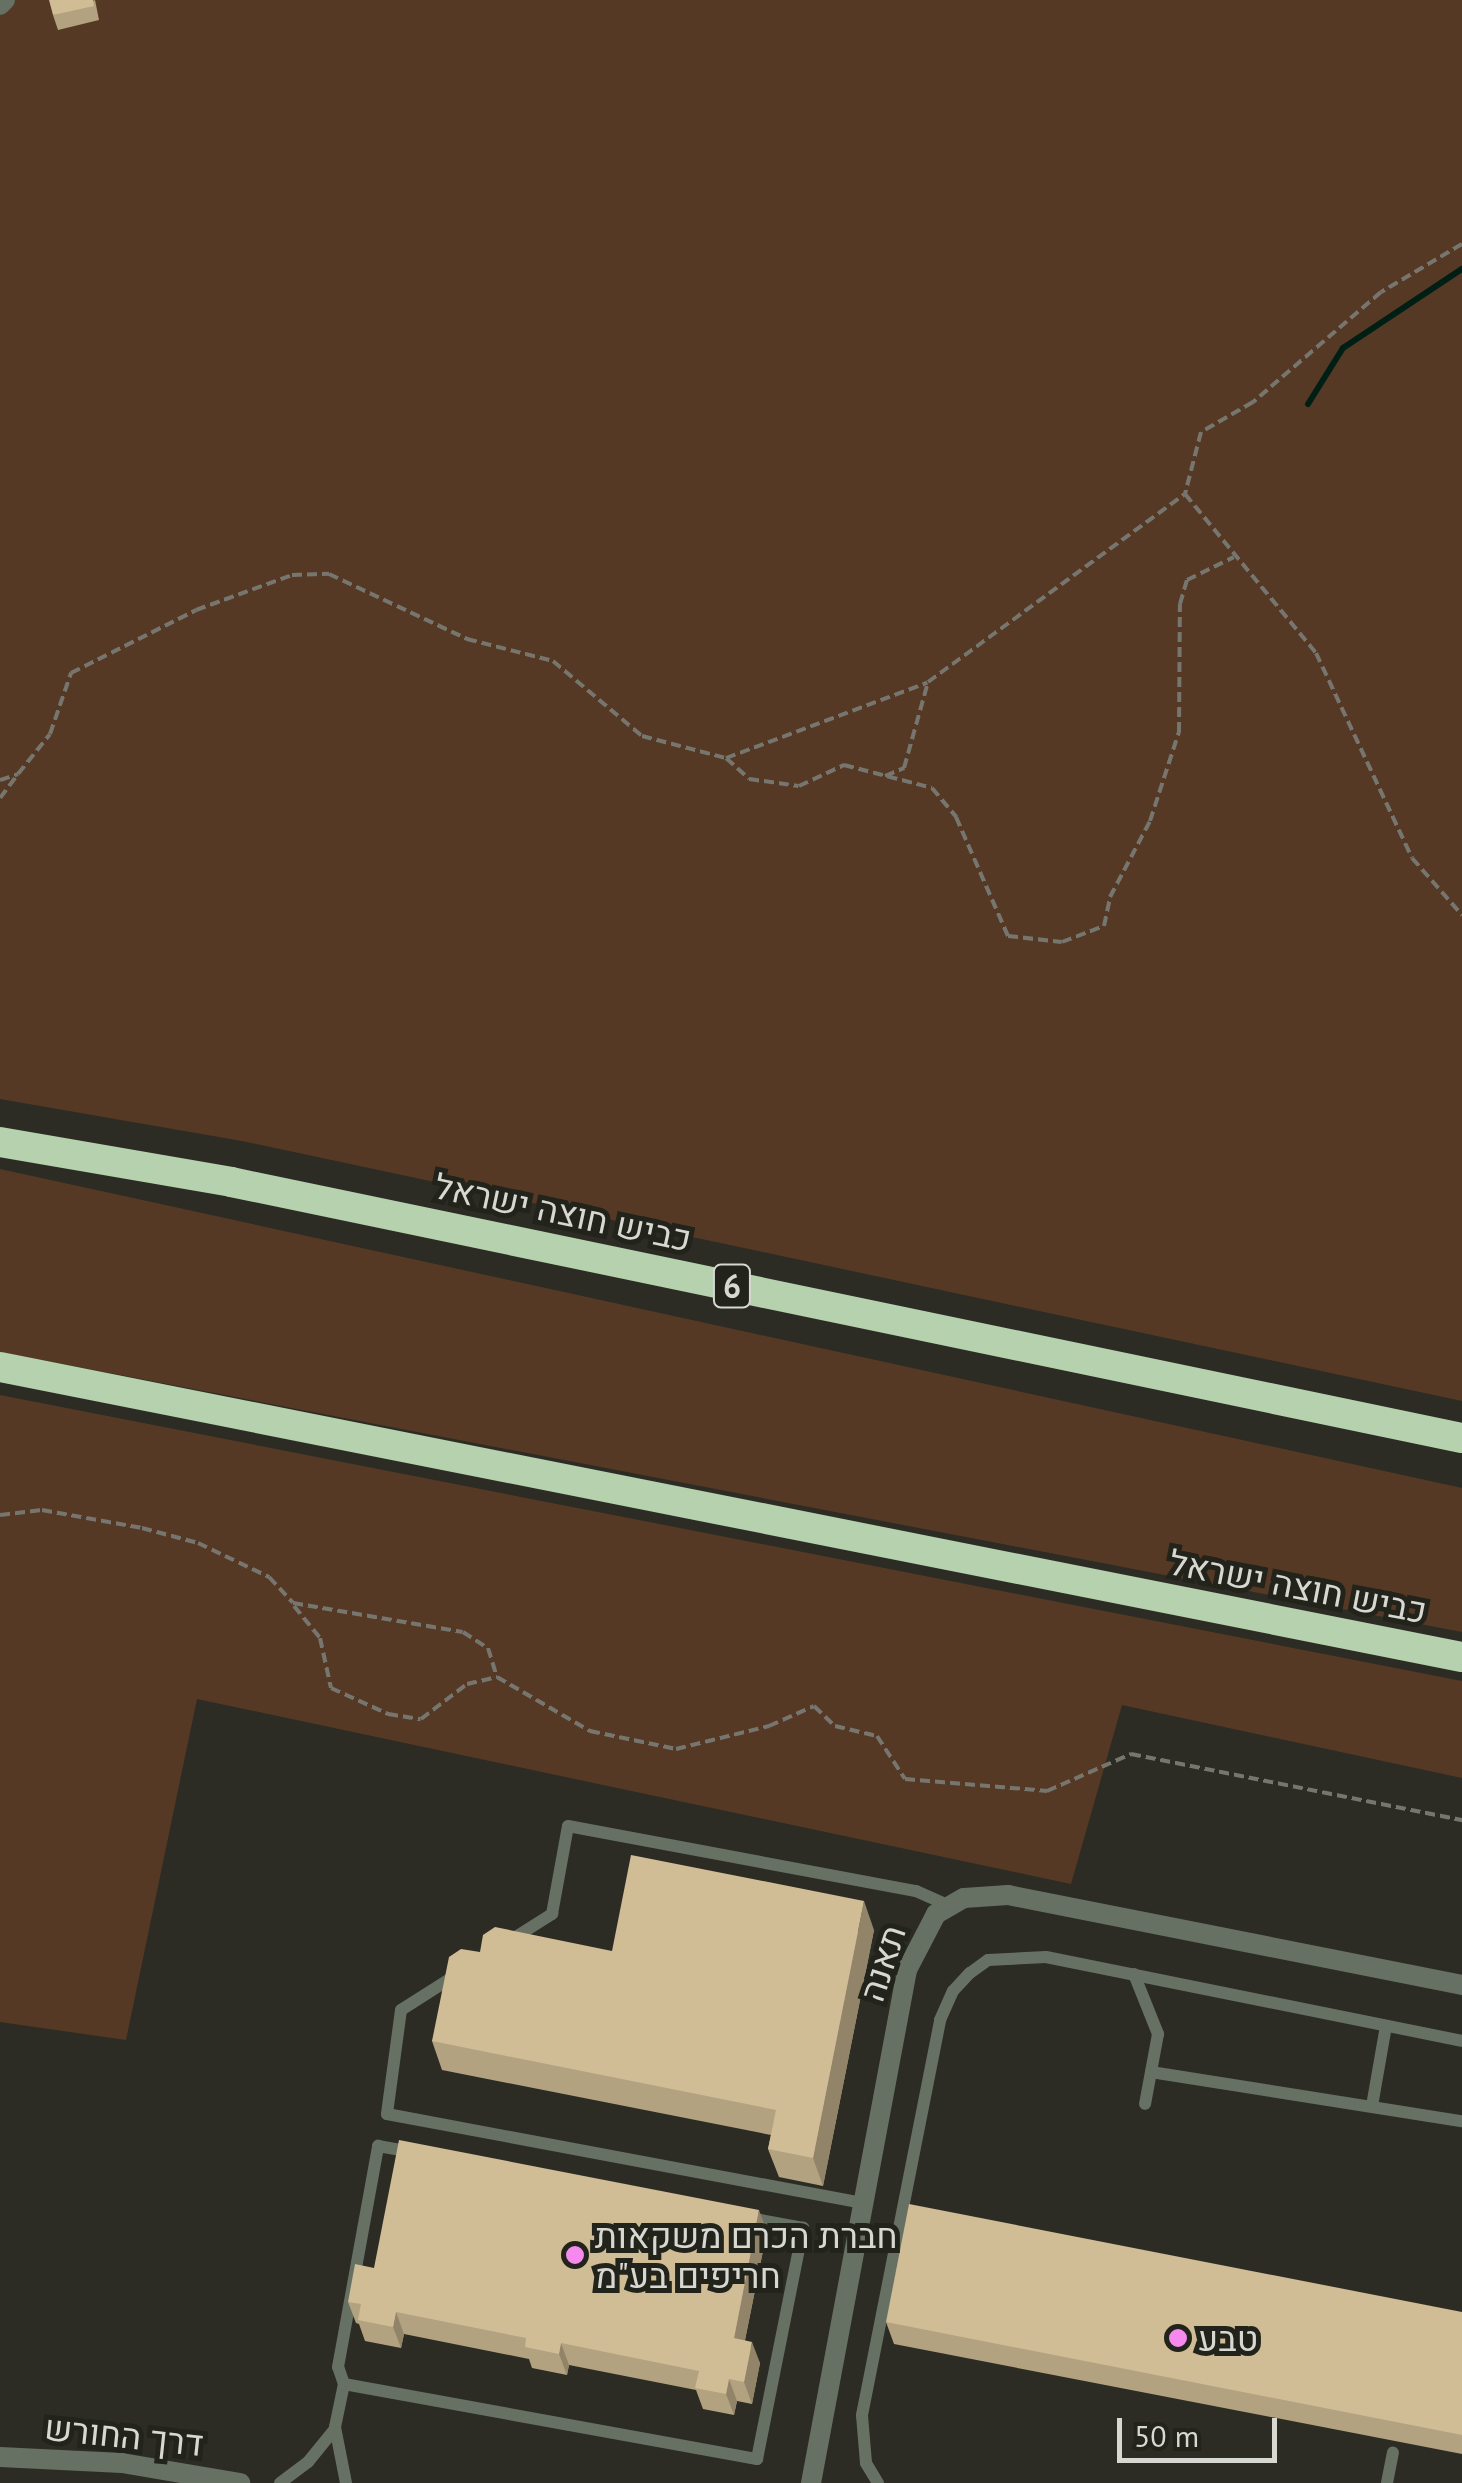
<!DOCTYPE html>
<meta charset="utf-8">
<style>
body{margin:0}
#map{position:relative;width:1462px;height:2483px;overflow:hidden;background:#2c2c24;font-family:"PT Sans",Heebo,sans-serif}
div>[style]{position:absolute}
.green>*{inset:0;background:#563925}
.stream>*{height:6px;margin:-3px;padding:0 3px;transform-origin:3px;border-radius:3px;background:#001f14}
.path>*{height:4px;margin-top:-2px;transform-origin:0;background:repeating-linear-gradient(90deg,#76766f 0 10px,transparent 0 15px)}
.service>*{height:12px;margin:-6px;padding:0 6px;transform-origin:6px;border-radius:6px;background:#667163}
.minor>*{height:20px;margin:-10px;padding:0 10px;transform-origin:10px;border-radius:10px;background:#667163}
.tertiary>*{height:20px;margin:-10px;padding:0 10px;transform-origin:10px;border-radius:10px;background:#667163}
.motorway>*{height:30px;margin:-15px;padding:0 15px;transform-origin:15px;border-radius:15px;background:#b5d1ae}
.wall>*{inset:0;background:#b3a280}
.shaded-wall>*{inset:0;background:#928468}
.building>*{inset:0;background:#d0bc95}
.dots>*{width:28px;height:28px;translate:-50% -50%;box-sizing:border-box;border:5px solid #22231a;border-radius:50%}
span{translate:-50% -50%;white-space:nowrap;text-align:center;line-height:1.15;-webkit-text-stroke:10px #22231a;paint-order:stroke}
.shield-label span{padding:2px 8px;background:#22231a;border:2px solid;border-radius:8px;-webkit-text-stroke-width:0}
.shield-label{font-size:32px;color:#d8d8d3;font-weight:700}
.street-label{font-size:35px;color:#d8d8d3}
.poi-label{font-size:35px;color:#d8d8d3}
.left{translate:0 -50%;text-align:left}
.scale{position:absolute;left:1117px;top:2418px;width:160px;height:45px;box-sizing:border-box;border:5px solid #d8d8d3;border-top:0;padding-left:12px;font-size:30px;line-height:35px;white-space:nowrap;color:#d8d8d3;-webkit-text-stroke:8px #22231a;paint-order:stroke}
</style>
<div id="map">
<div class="green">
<i style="clip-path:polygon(0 0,1462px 0,1462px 1401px,242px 1141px,0 1099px)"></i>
<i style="clip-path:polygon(0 1169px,1462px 1488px,1462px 1632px,0 1352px)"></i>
<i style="clip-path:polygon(0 1395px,1462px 1681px,1462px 1778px,1122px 1705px,1071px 1884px,197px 1699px,126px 2040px,0 2022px)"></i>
</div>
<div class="stream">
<i style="left:1308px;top:404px;width:66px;rotate:-58deg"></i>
<i style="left:1343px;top:348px;width:143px;rotate:-33.6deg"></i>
</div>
<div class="path">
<i style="left:1462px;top:244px;width:94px;rotate:149.3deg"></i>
<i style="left:1381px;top:292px;width:169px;rotate:139.3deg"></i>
<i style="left:1253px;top:402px;width:60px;rotate:150deg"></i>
<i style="left:1201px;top:432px;width:64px;rotate:104.5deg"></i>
<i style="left:1185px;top:494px;width:206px;rotate:50.5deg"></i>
<i style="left:1316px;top:653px;width:226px;rotate:64.9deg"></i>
<i style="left:1412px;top:858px;width:76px;rotate:48.7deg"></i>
<i style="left:726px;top:758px;width:215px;rotate:-20.5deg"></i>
<i style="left:885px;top:776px;width:21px;rotate:-23deg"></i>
<i style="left:904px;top:768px;width:89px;rotate:-74.4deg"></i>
<i style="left:928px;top:682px;width:318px;rotate:-36.2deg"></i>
<i style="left:0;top:780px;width:19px;rotate:-18deg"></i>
<i style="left:18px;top:774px;width:51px;rotate:-51.3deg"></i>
<i style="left:50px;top:734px;width:65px;rotate:-71deg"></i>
<i style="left:71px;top:673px;width:140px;rotate:-26.7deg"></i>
<i style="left:196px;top:610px;width:102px;rotate:-20deg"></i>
<i style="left:292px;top:575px;width:37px;rotate:-2deg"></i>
<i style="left:329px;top:574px;width:153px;rotate:25.2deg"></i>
<i style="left:467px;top:639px;width:89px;rotate:14.3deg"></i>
<i style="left:553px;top:661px;width:116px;rotate:40.1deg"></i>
<i style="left:642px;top:736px;width:87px;rotate:14.7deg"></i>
<i style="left:726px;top:758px;width:31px;rotate:42deg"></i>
<i style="left:749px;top:779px;width:50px;rotate:8deg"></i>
<i style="left:799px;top:786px;width:50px;rotate:-25deg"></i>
<i style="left:844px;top:765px;width:91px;rotate:14.6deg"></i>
<i style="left:932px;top:788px;width:38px;rotate:50deg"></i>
<i style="left:956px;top:817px;width:130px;rotate:66.4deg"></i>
<i style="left:1008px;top:936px;width:54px;rotate:6.3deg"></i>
<i style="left:1062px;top:942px;width:45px;rotate:-20.9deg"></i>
<i style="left:1104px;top:926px;width:30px;rotate:-78deg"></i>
<i style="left:1110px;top:897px;width:86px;rotate:-62.2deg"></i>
<i style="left:1150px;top:821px;width:94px;rotate:-72deg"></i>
<i style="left:1179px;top:732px;width:128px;rotate:-89.6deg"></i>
<i style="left:1180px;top:604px;width:25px;rotate:-74deg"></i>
<i style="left:1187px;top:580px;width:52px;rotate:-26.1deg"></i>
<i style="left:0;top:798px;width:30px;rotate:-53deg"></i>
<i style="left:0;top:1515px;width:42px;rotate:-6.8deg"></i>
<i style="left:42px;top:1510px;width:102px;rotate:10.2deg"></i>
<i style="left:142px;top:1528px;width:58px;rotate:15deg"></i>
<i style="left:198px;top:1543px;width:79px;rotate:25.6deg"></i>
<i style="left:269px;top:1577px;width:35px;rotate:47deg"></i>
<i style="left:293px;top:1603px;width:172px;rotate:9.7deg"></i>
<i style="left:463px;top:1632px;width:30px;rotate:33deg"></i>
<i style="left:488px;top:1648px;width:30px;rotate:73deg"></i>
<i style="left:497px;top:1677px;width:108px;rotate:30.1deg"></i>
<i style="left:590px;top:1731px;width:88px;rotate:11.8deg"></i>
<i style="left:676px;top:1749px;width:96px;rotate:-13.9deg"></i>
<i style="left:769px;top:1726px;width:49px;rotate:-24deg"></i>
<i style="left:814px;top:1706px;width:29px;rotate:44deg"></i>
<i style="left:835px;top:1726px;width:43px;rotate:13.4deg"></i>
<i style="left:877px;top:1736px;width:51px;rotate:56.9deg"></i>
<i style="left:905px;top:1779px;width:143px;rotate:4.8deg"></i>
<i style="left:1047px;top:1791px;width:92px;rotate:-23.8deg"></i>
<i style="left:1131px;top:1754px;width:338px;rotate:11.3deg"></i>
<i style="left:294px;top:1606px;width:41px;rotate:50.9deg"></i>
<i style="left:320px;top:1638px;width:51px;rotate:77.6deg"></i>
<i style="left:331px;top:1688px;width:63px;rotate:24.5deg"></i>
<i style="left:388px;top:1714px;width:33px;rotate:9deg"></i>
<i style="left:421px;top:1719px;width:58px;rotate:-37.3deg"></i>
<i style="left:467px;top:1684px;width:31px;rotate:-13deg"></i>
</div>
<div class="service">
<i style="left:511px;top:1940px;width:49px;rotate:-32.4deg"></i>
<i style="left:552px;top:1914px;width:89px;rotate:-79.7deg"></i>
<i style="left:568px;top:1826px;width:354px;rotate:10.6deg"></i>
<i style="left:916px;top:1891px;width:35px;rotate:24deg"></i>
<i style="left:1134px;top:1974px;width:65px;rotate:68.2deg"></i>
<i style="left:1158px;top:2034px;width:71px;rotate:100.5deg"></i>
<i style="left:456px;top:1975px;width:65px;rotate:147.5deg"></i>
<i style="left:401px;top:2010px;width:105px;rotate:97.7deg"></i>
<i style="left:387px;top:2114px;width:482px;rotate:10.6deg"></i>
<i style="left:1151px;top:2072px;width:315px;rotate:9deg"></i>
<i style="left:1372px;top:2106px;width:81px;rotate:-80.1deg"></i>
<i style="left:344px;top:2384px;width:18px;rotate:-109deg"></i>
<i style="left:338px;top:2367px;width:225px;rotate:-79.7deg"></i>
<i style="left:378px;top:2146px;width:34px;rotate:10deg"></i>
<i style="left:280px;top:2483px;width:35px;rotate:-37deg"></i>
<i style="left:308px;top:2462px;width:41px;rotate:-50.9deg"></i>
<i style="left:346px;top:2483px;width:57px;rotate:-101.1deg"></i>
<i style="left:335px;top:2427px;width:44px;rotate:-78.2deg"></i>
<i style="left:344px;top:2384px;width:420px;rotate:10.3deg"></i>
<i style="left:757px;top:2459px;width:236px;rotate:-78.7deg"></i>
<i style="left:803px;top:2228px;width:54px;rotate:-169.3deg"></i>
<i style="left:878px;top:2483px;width:23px;rotate:-121deg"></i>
<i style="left:866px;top:2463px;width:48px;rotate:-94.8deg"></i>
<i style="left:862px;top:2415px;width:403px;rotate:-78.8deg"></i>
<i style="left:940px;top:2020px;width:32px;rotate:-66deg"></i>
<i style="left:953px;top:1991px;width:25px;rotate:-47deg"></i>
<i style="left:970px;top:1973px;width:22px;rotate:-36deg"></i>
<i style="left:988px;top:1960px;width:58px;rotate:-3deg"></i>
<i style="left:1046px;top:1957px;width:424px;rotate:11.4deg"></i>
<i style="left:1387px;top:2483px;width:31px;rotate:-79deg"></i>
</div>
<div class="minor">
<i style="left:0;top:5px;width:7px;rotate:-45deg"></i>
<i style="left:811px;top:2483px;width:522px;rotate:-79.4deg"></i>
<i style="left:907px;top:1970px;width:63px;rotate:-62.6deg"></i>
<i style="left:936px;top:1914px;width:32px;rotate:-30deg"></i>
<i style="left:964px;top:1898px;width:44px;rotate:-3.9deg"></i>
<i style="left:1008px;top:1895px;width:463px;rotate:11.2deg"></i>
</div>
<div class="tertiary">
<i style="left:0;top:2457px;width:122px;rotate:2.8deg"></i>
<i style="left:122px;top:2463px;width:120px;rotate:9.6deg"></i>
</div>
<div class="motorway">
<i style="left:0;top:1142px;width:234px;rotate:9.8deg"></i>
<i style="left:231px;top:1182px;width:1257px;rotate:11.75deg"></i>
<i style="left:0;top:1367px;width:1490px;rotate:11.22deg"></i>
</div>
<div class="wall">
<i style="clip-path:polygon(95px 0,99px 20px,58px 30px,53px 15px)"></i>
<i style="clip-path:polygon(874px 1930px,823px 2186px,779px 2177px,768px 2149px,771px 2135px,442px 2070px,432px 2041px,480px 1952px,612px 1951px)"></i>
<i style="clip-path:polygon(767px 2231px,745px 2340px,760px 2363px,752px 2404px,737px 2401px,734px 2415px,703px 2409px,696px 2390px,569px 2365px,567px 2375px,532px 2368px,529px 2359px,404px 2334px,401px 2348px,365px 2341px,359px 2324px,356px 2323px,348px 2302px)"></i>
<i style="clip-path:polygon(1462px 2312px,1462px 2454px,894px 2344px,886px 2322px)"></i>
</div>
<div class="shaded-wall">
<i style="clip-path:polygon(864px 1901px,874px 1930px,823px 2186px,813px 2158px)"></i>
<i style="clip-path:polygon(759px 2210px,767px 2231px,741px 2360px,734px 2338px)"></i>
<i style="clip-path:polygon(396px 2312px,404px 2334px,401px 2348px,393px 2327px)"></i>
<i style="clip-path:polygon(752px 2342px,760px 2363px,752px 2404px,744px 2382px)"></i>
<i style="clip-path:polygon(561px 2343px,569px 2365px,567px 2375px,559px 2354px)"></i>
<i style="clip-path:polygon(729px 2379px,737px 2401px,734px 2415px,726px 2394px)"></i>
</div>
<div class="building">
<i style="clip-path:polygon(49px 0,93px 0,94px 6px,53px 15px)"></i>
<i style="clip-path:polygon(631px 1855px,864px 1901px,813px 2158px,768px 2149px,776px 2110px,432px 2041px,449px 1957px,461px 1949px,480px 1952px,483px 1935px,495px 1927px,612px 1951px)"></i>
<i style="clip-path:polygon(399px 2140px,759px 2210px,734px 2338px,752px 2342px,744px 2382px,729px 2379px,726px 2394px,695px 2388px,699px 2371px,561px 2343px,559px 2354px,525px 2347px,526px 2338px,396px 2312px,393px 2327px,358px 2320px,361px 2304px,348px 2302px,355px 2264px,374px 2268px)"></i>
<i style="clip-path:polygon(909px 2204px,1462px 2312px,1462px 2435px,886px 2322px)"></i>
</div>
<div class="dots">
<i style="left:575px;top:2255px;background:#f689ee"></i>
<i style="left:1178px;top:2338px;background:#f689ee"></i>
</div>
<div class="shield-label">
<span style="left:732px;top:1286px">6</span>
</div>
<div class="street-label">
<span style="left:563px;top:1212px;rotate:12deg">כביש חוצה ישראל</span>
<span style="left:1298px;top:1586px;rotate:11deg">כביש חוצה ישראל</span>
<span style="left:882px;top:1963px;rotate:-72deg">תאנה</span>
<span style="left:124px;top:2435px;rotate:6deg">דרך החורש</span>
</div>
<div class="poi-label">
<span class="left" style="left:595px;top:2255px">חברת הכרם משקאות<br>חריפים בע"מ</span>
<span class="left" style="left:1198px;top:2338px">טבע</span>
</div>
<div class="scale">50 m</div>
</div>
